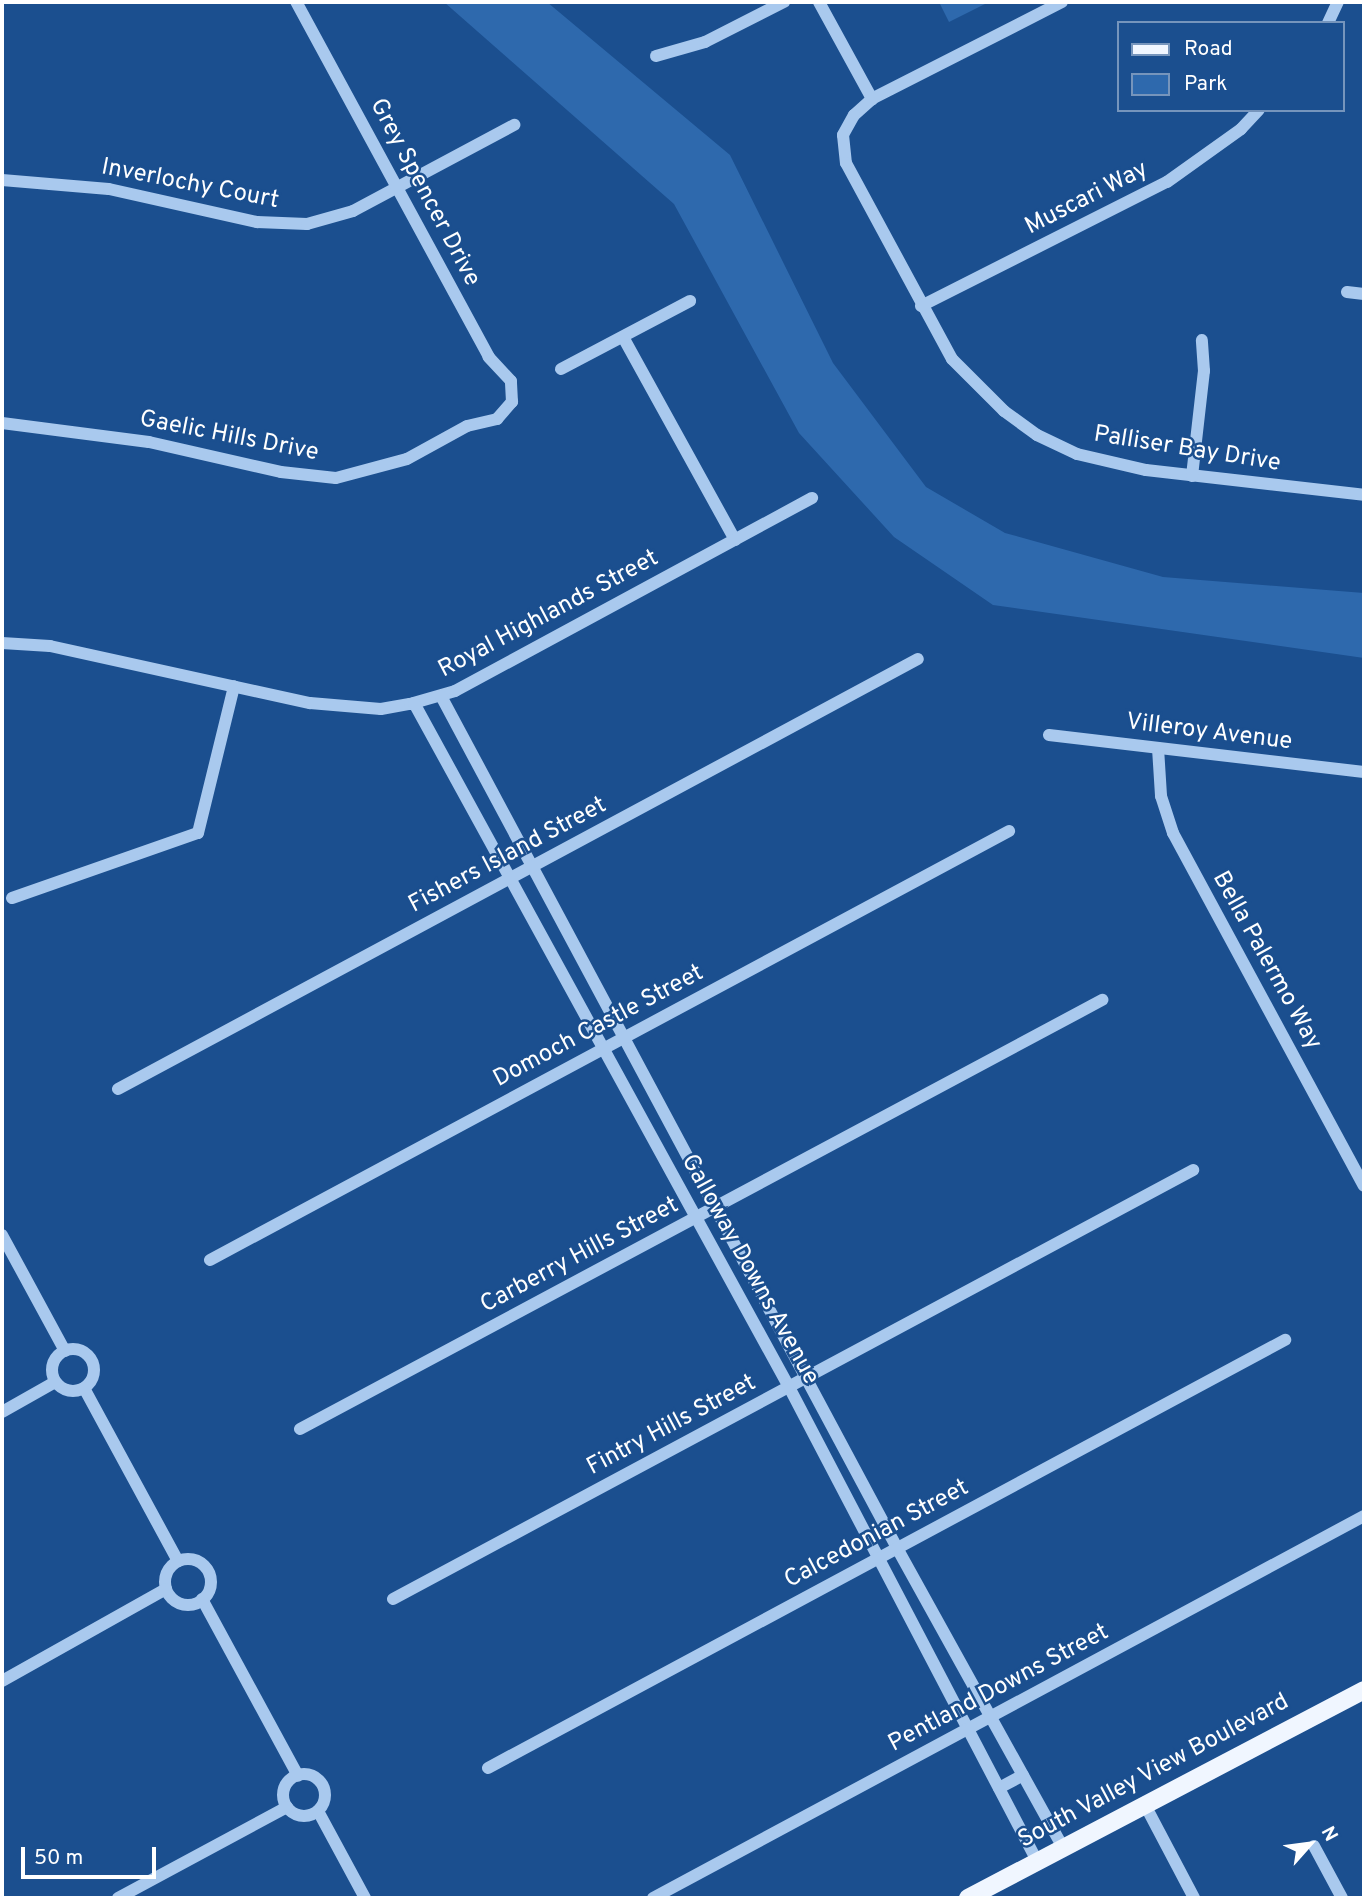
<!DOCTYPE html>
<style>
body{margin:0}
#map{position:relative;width:1366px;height:1900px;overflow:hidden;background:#1b4f8f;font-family:Overpass,sans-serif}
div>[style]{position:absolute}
.green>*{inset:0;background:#2e69ad}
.minor>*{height:12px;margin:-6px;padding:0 6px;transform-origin:6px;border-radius:6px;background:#a9c9ee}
.minor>.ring{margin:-6px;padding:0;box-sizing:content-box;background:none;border:12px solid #a9c9ee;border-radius:50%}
.major>*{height:18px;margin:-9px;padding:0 9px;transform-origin:9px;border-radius:9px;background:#f0f6ff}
span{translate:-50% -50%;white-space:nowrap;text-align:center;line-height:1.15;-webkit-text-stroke:5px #1b4f8f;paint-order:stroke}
.street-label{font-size:24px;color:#fff}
.frame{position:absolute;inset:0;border:4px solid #fff;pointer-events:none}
.legend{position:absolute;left:1117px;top:21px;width:228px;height:91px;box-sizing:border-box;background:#1b4f8f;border:2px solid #7695bc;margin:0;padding:9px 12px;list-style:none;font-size:21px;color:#fff}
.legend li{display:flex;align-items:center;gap:14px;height:35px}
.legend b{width:35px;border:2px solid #7695bc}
.north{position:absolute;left:1275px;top:1809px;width:70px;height:70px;-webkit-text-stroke:5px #1b4f8f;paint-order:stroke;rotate:62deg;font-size:19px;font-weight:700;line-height:28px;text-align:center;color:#fff}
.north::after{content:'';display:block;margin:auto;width:24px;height:32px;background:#fff;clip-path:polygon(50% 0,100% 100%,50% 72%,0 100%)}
.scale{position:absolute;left:21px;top:1847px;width:135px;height:32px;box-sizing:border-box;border:4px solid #fff;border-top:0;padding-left:9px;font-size:21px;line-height:24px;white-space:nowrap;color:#fff;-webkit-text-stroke:5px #1b4f8f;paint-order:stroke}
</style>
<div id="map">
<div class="green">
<i style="clip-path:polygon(444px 2px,547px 2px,730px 155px,833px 363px,926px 487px,1005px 533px,1163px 577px,1364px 593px,1364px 658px,993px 605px,894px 537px,799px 433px,674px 204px)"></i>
<i style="clip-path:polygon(939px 2px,989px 2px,949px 22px)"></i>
</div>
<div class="minor">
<i style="left:819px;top:2px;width:111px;rotate:61.3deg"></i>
<i style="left:1062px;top:2px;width:213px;rotate:153deg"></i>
<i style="left:872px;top:99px;width:24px;rotate:138deg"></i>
<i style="left:854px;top:115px;width:23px;rotate:119deg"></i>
<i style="left:843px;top:135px;width:28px;rotate:84deg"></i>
<i style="left:846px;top:163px;width:223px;rotate:61.6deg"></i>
<i style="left:952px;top:359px;width:74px;rotate:45deg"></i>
<i style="left:1004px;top:411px;width:41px;rotate:36deg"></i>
<i style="left:1037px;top:435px;width:44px;rotate:25.4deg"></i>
<i style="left:1077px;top:454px;width:71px;rotate:13.1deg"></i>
<i style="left:1146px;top:470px;width:219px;rotate:6.5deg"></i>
<i style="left:1328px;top:23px;width:23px;rotate:-65deg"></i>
<i style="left:656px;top:56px;width:51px;rotate:-15.9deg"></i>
<i style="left:705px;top:42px;width:89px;rotate:-26.9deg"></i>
<i style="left:2px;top:180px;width:107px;rotate:4.8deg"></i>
<i style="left:109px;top:189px;width:152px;rotate:12.6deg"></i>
<i style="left:257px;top:222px;width:50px;rotate:2.3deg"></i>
<i style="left:307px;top:224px;width:48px;rotate:-15.8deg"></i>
<i style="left:353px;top:211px;width:183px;rotate:-28.1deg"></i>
<i style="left:1347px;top:292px;width:17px;rotate:7deg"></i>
<i style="left:921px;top:306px;width:275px;rotate:-26.8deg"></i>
<i style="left:1167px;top:182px;width:91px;rotate:-35.6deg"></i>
<i style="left:1241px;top:129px;width:26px;rotate:-47deg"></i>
<i style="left:623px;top:337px;width:232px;rotate:61.1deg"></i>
<i style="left:561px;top:369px;width:146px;rotate:-27.8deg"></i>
<i style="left:2px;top:423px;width:148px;rotate:7.4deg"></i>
<i style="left:149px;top:442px;width:135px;rotate:12.8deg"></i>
<i style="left:281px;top:472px;width:55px;rotate:6.2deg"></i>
<i style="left:336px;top:478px;width:73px;rotate:-15deg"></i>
<i style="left:407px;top:459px;width:68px;rotate:-28.8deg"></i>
<i style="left:467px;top:426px;width:31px;rotate:-13deg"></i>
<i style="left:497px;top:419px;width:23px;rotate:-49deg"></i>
<i style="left:512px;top:402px;width:21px;rotate:-93deg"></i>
<i style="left:511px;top:381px;width:33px;rotate:-133deg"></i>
<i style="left:489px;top:357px;width:404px;rotate:-118.5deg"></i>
<i style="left:1192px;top:476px;width:106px;rotate:-83.5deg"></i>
<i style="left:1204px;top:371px;width:31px;rotate:-94deg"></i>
<i style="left:2px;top:643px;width:48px;rotate:3.6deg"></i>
<i style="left:50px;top:646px;width:266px;rotate:12.4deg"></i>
<i style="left:310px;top:703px;width:71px;rotate:4.8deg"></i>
<i style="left:381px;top:709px;width:29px;rotate:-10deg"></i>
<i style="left:410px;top:704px;width:47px;rotate:-16.1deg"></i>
<i style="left:455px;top:691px;width:406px;rotate:-28.4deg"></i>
<i style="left:441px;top:696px;width:966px;rotate:61.84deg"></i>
<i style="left:897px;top:1548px;width:343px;rotate:61deg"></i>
<i style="left:414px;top:703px;width:780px;rotate:61.27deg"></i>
<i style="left:789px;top:1387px;width:535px;rotate:62.38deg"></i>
<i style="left:1049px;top:735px;width:317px;rotate:6.7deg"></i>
<i style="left:1158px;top:748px;width:48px;rotate:86.4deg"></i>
<i style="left:1161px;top:796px;width:39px;rotate:72deg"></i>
<i style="left:1173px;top:833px;width:401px;rotate:61.6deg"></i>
<i style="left:12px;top:898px;width:197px;rotate:-19.3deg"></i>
<i style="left:198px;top:833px;width:151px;rotate:-76.2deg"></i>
<i style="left:118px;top:1089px;width:908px;rotate:-28.26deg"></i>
<i style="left:2px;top:1235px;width:132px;rotate:61.5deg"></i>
<i style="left:210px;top:1260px;width:907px;rotate:-28.23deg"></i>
<i class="ring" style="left:52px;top:1349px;width:30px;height:30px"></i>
<i style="left:84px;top:1388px;width:197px;rotate:61.5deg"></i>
<i style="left:2px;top:1412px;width:61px;rotate:-29.5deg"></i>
<i style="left:300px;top:1429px;width:910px;rotate:-28.14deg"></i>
<i class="ring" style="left:165px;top:1559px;width:34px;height:34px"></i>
<i style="left:202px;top:1599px;width:201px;rotate:61.5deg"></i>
<i style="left:393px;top:1599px;width:908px;rotate:-28.2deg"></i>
<i style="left:2px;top:1681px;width:188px;rotate:-29.3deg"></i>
<i style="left:488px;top:1768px;width:905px;rotate:-28.24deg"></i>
<i class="ring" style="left:283px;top:1774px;width:30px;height:30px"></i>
<i style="left:999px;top:1788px;width:27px;rotate:-28deg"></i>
<i style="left:1144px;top:1803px;width:107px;rotate:62.2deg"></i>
<i style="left:318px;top:1811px;width:99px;rotate:61.6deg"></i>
<i style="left:1314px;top:1846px;width:59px;rotate:61.7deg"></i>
<i style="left:118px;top:1898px;width:192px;rotate:-28.3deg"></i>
<i style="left:653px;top:1898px;width:807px;rotate:-28.25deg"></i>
</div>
<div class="major">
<i style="left:968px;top:1898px;width:447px;rotate:-27.7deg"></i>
</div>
<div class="street-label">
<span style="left:190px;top:185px;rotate:11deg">Inverlochy Court</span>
<span style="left:424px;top:193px;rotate:62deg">Grey Spencer Drive</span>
<span style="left:1087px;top:199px;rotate:-27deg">Muscari Way</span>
<span style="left:229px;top:437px;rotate:11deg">Gaelic Hills Drive</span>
<span style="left:1187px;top:450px;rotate:9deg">Palliser Bay Drive</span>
<span style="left:549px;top:615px;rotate:-28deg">Royal Highlands Street</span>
<span style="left:1209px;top:733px;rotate:7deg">Villeroy Avenue</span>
<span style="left:508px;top:856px;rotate:-28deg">Fishers Island Street</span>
<span style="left:1266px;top:961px;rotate:61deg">Bella Palermo Way</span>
<span style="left:599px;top:1027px;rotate:-28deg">Domoch Castle Street</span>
<span style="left:580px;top:1256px;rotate:-28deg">Carberry Hills Street</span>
<span style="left:749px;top:1270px;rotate:61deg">Galloway Downs Avenue</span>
<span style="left:672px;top:1426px;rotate:-28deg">Fintry Hills Street</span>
<span style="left:877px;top:1535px;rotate:-28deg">Calcedonian Street</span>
<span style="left:999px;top:1689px;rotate:-28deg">Pentland Downs Street</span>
<span style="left:1154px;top:1772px;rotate:-28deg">South Valley View Boulevard</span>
</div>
<div class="frame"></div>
<ul class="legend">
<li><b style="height:9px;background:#f0f6ff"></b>Road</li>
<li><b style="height:19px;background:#2e69ad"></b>Park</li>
</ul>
<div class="north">N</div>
<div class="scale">50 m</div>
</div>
